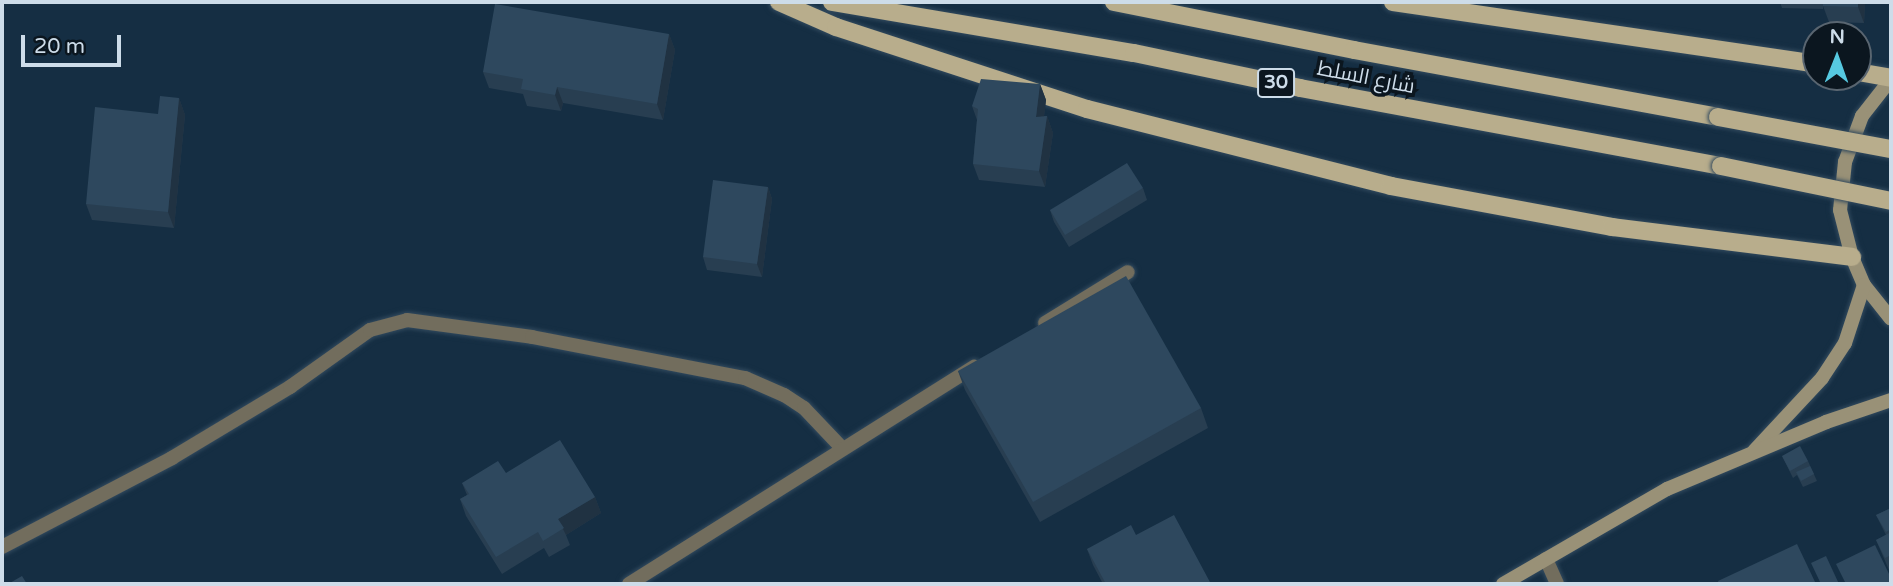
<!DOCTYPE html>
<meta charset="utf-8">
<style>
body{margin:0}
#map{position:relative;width:1893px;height:586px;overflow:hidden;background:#152e43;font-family:"Varela Round",Cairo,sans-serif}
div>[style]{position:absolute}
.roads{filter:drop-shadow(0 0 2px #324a5e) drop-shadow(0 0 2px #324a5e)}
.minor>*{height:14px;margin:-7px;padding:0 7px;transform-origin:7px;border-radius:7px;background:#726d5d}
.secondary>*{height:14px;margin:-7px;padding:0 7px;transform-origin:7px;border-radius:7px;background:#999177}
.primary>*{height:18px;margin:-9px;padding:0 9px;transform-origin:9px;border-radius:9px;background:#b8ad8c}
.bridges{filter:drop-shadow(0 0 2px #324a5e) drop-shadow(0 0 2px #324a5e)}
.primary-bridge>*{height:18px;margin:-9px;padding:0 9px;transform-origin:9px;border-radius:9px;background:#b8ad8c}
.wall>*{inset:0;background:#283e51}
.shaded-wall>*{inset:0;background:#203242}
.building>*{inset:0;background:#2e485e}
span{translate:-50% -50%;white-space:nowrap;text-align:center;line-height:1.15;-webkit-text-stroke:7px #0b161f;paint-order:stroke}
.shield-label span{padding:2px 5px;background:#0b161f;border:2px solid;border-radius:5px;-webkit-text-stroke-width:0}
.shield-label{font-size:19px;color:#cddce9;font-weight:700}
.street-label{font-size:21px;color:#cddce9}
.frame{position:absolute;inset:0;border:4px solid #cddce9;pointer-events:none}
.north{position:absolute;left:1802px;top:21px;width:70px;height:70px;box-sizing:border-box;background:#0b161f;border:2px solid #596570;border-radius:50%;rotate:1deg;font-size:19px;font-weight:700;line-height:28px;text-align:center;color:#cddce9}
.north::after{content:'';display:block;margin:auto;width:24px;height:32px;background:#56c9e1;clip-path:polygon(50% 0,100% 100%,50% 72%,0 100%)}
.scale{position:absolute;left:21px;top:35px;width:100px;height:32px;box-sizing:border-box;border:4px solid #cddce9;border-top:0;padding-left:9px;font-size:21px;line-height:24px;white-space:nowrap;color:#cddce9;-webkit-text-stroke:5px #0b161f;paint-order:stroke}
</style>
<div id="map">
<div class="roads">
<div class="minor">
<i style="left:1045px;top:323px;width:97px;rotate:-31.6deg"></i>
<i style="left:2px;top:547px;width:192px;rotate:-27.6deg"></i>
<i style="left:172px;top:458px;width:138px;rotate:-31deg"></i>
<i style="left:290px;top:387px;width:98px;rotate:-35.5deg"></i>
<i style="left:370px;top:330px;width:38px;rotate:-15deg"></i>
<i style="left:407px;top:320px;width:126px;rotate:7.7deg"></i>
<i style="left:532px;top:337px;width:217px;rotate:10.9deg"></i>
<i style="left:745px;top:378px;width:43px;rotate:23.6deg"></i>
<i style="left:784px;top:395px;width:24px;rotate:33deg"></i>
<i style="left:804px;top:408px;width:55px;rotate:46.5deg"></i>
<i style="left:1546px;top:559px;width:27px;rotate:66deg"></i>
<i style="left:629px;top:584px;width:408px;rotate:-32.2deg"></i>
</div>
<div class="secondary">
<i style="left:1891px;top:79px;width:47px;rotate:128.1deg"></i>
<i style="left:1862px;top:116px;width:49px;rotate:110.3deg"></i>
<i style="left:1845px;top:162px;width:48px;rotate:95.9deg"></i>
<i style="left:1840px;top:210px;width:49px;rotate:75.7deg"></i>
<i style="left:1852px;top:257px;width:30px;rotate:67deg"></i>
<i style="left:1864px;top:285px;width:43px;rotate:51.5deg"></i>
<i style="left:1754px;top:451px;width:100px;rotate:-47deg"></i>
<i style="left:1822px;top:378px;width:42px;rotate:-56.7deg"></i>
<i style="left:1845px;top:343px;width:61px;rotate:-71.9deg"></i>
<i style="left:1503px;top:584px;width:190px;rotate:-30.1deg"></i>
<i style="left:1667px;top:489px;width:173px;rotate:-22.8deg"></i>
<i style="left:1826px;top:422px;width:69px;rotate:-18.7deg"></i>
</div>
<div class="primary">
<i style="left:779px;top:2px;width:62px;rotate:23.7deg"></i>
<i style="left:836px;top:27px;width:264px;rotate:18.1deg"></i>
<i style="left:1087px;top:109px;width:314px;rotate:14.2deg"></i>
<i style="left:1391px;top:186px;width:225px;rotate:10.5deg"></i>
<i style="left:1612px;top:227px;width:242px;rotate:7.1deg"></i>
<i style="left:832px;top:2px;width:306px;rotate:9.6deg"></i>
<i style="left:1134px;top:53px;width:170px;rotate:11.9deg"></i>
<i style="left:1300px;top:88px;width:428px;rotate:10.5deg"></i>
<i style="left:1114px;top:2px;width:245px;rotate:11.3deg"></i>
<i style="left:1354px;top:50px;width:370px;rotate:10.4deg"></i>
<i style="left:1393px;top:2px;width:428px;rotate:8.3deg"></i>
<i style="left:1858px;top:72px;width:34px;rotate:10deg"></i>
</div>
</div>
<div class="bridges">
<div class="primary-bridge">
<i style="left:1718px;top:117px;width:176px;rotate:10.5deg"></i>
<i style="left:1721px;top:166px;width:174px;rotate:11.6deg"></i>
</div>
</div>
<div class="wall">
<i style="clip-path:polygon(1780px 2px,1878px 2px,1878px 3px,1865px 3px,1864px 23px,1829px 22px,1823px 6px,1823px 9px,1782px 8px)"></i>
<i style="clip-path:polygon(669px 34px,675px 50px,663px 120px,563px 103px,561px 111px,527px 106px,523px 94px,489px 88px,483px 72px)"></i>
<i style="clip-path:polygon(1040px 84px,1046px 100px,1044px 116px,1047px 116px,1053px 133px,1045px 187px,979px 180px,973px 164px,977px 120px,972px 106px)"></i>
<i style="clip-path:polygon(179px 98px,185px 115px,174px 228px,92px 220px,86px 204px,158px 114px)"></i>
<i style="clip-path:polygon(768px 187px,772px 199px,762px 277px,707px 270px,703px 257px)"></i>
<i style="clip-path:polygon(1143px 188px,1147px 200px,1069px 247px,1054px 222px,1050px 210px)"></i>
<i style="clip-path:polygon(958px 371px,1201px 408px,1208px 428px,1040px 522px,965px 390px)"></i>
<i style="clip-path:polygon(1782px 456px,1808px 461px,1817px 481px,1803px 487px,1797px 475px,1793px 478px)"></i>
<i style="clip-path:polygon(506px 473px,595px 497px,601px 513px,566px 535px,570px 545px,549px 557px,544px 548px,502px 574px,466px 516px,460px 499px,467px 495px,462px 483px)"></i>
<i style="clip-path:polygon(1891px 508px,1891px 569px,1889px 570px,1876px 540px,1886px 535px,1876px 515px)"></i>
<i style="clip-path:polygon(1136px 535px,1211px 584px,1103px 584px,1093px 565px,1087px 549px)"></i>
</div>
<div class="shaded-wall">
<i style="clip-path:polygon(1858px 2px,1864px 2px,1865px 3px,1864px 23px,1858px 7px)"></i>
<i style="clip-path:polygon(669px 34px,675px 50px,663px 120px,657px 104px)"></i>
<i style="clip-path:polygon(1040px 84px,1046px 100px,1042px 133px,1036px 117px)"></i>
<i style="clip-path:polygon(557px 87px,563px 103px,561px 111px,555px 95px)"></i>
<i style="clip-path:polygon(179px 98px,185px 115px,174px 228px,168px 212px)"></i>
<i style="clip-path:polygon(1047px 116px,1053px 133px,1045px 187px,1039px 171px)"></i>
<i style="clip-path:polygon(768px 187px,772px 199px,762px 277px,757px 264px)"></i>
<i style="clip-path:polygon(595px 497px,601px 513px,566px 535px,558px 519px)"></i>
</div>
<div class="building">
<i style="clip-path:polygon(1823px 2px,1858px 2px,1858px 7px,1823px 6px)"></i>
<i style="clip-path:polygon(495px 4px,669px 34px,657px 104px,557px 87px,555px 95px,521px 89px,523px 79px,483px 72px)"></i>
<i style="clip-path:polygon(981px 79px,1040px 84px,1036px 117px,1047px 116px,1039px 171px,973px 164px,978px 109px,972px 106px)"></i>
<i style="clip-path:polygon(160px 96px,179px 98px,168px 212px,86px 204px,95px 107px,158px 114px)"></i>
<i style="clip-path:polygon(1127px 163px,1143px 188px,1065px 235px,1050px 210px)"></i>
<i style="clip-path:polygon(713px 180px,768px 187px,757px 264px,703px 257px)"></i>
<i style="clip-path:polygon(1126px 276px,1201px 408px,1033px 502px,958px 371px)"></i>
<i style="clip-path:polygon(560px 440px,595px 497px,558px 519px,564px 528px,543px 541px,538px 532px,496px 557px,460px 499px,469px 494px,462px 483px,498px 461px,506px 473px)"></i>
<i style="clip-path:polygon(1800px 446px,1808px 461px,1790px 471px,1782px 456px)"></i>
<i style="clip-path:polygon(1810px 466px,1814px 474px,1801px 481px,1796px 472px)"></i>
<i style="clip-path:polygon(1891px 508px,1891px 529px,1886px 532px,1876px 515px)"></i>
<i style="clip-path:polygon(1174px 515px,1211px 584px,1106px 584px,1087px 549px,1131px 525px,1136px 535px)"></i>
<i style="clip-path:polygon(1891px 532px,1891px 555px,1885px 558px,1876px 540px)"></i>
<i style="clip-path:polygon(1797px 544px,1816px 584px,1719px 584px,1718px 581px)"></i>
<i style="clip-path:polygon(1875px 545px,1891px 578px,1891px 584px,1846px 584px,1836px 564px)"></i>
<i style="clip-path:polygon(1826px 556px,1839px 584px,1821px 584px,1811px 563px)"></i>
<i style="clip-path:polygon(22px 576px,27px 584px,8px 584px)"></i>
</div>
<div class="shield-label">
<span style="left:1276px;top:83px">30</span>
</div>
<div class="street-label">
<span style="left:1366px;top:78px;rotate:11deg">شارع السلط</span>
</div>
<div class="frame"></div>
<div class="north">N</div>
<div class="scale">20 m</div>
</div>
